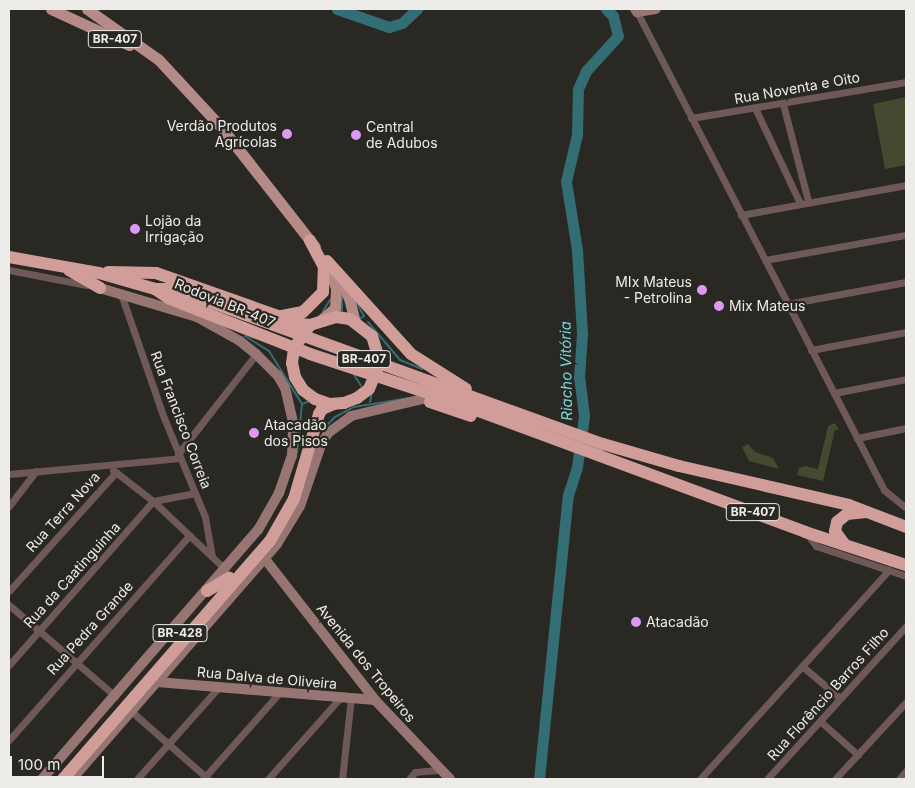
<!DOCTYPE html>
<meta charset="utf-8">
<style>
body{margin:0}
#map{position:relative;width:915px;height:788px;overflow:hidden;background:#2a2822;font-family:Inter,sans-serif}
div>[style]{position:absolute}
.green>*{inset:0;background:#444a2f}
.stream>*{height:2px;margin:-1px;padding:0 1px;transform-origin:1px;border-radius:1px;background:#326e73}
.river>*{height:11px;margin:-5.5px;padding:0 5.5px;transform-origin:5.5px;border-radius:5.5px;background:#326e73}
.street>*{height:7px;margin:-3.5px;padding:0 3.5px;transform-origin:3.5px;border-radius:3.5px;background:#6f5958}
.secondary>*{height:10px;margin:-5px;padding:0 5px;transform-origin:5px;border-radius:5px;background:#967572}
.primary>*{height:11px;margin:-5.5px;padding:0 5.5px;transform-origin:5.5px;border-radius:5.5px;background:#b58a87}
.highway>*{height:12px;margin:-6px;padding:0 6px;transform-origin:6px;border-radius:6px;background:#d09d99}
.dots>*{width:14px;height:14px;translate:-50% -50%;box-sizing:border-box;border:2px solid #2a2822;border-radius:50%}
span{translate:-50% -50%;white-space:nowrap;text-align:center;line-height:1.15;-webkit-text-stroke:4.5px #2a2822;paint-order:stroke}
.shield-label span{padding:1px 4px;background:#2a2822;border:1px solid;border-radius:4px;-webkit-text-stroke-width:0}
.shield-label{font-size:12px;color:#edece8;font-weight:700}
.street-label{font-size:14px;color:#edece8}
.poi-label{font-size:14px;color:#edece8}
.right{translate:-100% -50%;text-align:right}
.left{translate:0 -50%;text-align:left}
.water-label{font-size:15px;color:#77d8e0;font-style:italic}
.frame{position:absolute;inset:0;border:10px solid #edece8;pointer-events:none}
.scale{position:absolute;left:10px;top:756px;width:94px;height:22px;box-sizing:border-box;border:2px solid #edece8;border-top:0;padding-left:6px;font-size:15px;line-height:18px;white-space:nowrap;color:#edece8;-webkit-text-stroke:4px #2a2822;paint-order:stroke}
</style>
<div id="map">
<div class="green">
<i style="clip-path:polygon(906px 97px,906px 165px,885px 169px,873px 104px)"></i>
<i style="clip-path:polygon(835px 423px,839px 430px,835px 430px,823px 481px,797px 475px,799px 468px,805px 466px,818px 469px,828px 426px)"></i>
<i style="clip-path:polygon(748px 444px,755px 452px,773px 458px,779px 469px,749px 461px,742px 447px)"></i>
</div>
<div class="stream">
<i style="left:357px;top:303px;width:15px;rotate:62deg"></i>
<i style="left:364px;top:316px;width:6px;rotate:149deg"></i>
<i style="left:323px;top:311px;width:13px;rotate:-58deg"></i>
<i style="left:342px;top:312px;width:15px;rotate:-90deg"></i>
<i style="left:368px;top:322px;width:50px;rotate:49.9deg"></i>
<i style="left:400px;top:360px;width:24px;rotate:22deg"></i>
<i style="left:245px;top:336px;width:28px;rotate:32deg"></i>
<i style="left:269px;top:351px;width:62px;rotate:58.1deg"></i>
<i style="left:302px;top:404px;width:49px;rotate:95.8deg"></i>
<i style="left:353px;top:373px;width:15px;rotate:58deg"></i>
<i style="left:370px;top:402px;width:10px;rotate:-79deg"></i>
<i style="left:302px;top:404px;width:9px;rotate:-21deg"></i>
<i style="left:323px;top:429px;width:17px;rotate:-45deg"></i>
<i style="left:335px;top:417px;width:21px;rotate:-28deg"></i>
<i style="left:354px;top:407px;width:56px;rotate:-9.3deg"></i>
</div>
<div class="river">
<i style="left:337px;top:9px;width:55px;rotate:19.1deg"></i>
<i style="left:389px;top:27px;width:14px;rotate:-17deg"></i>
<i style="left:402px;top:23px;width:21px;rotate:-43deg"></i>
<i style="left:539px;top:779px;width:285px;rotate:-84.2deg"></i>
<i style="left:568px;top:495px;width:29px;rotate:-72deg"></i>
<i style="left:577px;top:467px;width:51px;rotate:-82.2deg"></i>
<i style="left:584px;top:416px;width:38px;rotate:-97deg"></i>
<i style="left:579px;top:378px;width:44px;rotate:-86.1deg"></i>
<i style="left:582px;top:334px;width:84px;rotate:-93.4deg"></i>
<i style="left:577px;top:250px;width:70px;rotate:-99.1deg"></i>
<i style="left:566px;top:181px;width:47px;rotate:-76.6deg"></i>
<i style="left:577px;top:135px;width:46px;rotate:-88.8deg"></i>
<i style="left:578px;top:89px;width:20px;rotate:-66deg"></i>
<i style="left:586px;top:71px;width:47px;rotate:-47.6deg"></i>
<i style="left:618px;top:36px;width:21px;rotate:-104deg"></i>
<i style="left:613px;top:16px;width:10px;rotate:-135deg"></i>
</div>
<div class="street">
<i style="left:637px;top:12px;width:538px;rotate:62.67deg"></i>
<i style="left:884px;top:490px;width:28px;rotate:39deg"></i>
<i style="left:783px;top:104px;width:100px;rotate:75.5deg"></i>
<i style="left:755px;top:108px;width:105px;rotate:64.7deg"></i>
<i style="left:691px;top:118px;width:218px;rotate:-9.5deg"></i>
<i style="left:741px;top:215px;width:168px;rotate:-10.3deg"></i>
<i style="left:765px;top:260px;width:143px;rotate:-10.1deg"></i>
<i style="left:9px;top:270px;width:79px;rotate:10.9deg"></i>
<i style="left:121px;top:294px;width:131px;rotate:70.9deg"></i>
<i style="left:164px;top:418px;width:107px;rotate:67.5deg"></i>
<i style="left:205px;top:517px;width:40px;rotate:80deg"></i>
<i style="left:787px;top:304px;width:121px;rotate:-10.5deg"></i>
<i style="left:811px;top:350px;width:97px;rotate:-10.7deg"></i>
<i style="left:834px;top:393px;width:73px;rotate:-11deg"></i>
<i style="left:857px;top:438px;width:50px;rotate:-11.5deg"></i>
<i style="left:178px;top:454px;width:127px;rotate:-52deg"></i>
<i style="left:113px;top:470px;width:51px;rotate:37.8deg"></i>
<i style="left:153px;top:501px;width:99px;rotate:43.4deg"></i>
<i style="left:9px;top:474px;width:172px;rotate:-5.3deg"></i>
<i style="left:9px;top:506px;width:44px;rotate:-52.4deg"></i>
<i style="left:807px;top:534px;width:15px;rotate:53deg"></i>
<i style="left:816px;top:546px;width:95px;rotate:18.4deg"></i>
<i style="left:9px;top:591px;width:160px;rotate:-48deg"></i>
<i style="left:9px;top:605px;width:140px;rotate:40.6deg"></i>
<i style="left:9px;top:665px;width:218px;rotate:-48.7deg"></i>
<i style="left:153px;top:501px;width:43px;rotate:-10.8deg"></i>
<i style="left:802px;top:666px;width:50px;rotate:40.1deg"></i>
<i style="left:131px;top:711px;width:103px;rotate:41.4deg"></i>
<i style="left:820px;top:721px;width:51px;rotate:41.8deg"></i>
<i style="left:9px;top:740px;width:273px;rotate:-48.6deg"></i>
<i style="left:137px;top:779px;width:123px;rotate:-48.3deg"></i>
<i style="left:203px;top:779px;width:116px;rotate:-48.5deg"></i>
<i style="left:268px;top:779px;width:108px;rotate:-48.4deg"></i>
<i style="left:342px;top:779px;width:81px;rotate:-83.7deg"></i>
<i style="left:409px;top:779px;width:9px;rotate:-49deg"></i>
<i style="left:415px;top:772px;width:25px;rotate:-5deg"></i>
<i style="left:700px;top:779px;width:282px;rotate:-47.9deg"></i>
<i style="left:767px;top:779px;width:207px;rotate:-47.7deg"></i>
<i style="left:835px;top:779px;width:105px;rotate:-47.3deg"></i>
<i style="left:899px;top:779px;width:11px;rotate:-49deg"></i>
</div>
<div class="secondary">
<i style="left:635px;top:9px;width:4px;rotate:56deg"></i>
<i style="left:637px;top:12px;width:19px;rotate:-9deg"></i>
<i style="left:265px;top:559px;width:179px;rotate:52deg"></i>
<i style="left:375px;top:700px;width:109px;rotate:46.5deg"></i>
<i style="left:157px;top:682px;width:219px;rotate:4.7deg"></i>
<i style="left:42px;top:779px;width:330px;rotate:-49.1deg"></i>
<i style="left:258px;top:530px;width:43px;rotate:-60.4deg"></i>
<i style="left:279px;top:493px;width:39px;rotate:-71deg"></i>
<i style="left:292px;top:456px;width:34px;rotate:-88deg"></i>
<i style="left:293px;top:422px;width:35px;rotate:-103deg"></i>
<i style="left:285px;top:388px;width:14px;rotate:-120deg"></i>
<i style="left:278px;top:376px;width:31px;rotate:-135deg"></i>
<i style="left:256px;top:354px;width:21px;rotate:-141deg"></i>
<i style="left:240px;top:341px;width:49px;rotate:-150.8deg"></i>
<i style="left:197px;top:317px;width:101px;rotate:-163.4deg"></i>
<i style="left:72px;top:779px;width:312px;rotate:-48.9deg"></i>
<i style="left:277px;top:544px;width:44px;rotate:-58.8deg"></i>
<i style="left:300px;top:506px;width:65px;rotate:-71deg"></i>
<i style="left:321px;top:445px;width:14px;rotate:-60deg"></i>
<i style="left:328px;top:433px;width:29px;rotate:-36deg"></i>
<i style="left:351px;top:416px;width:74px;rotate:-13.3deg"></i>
</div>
<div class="primary">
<i style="left:51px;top:9px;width:86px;rotate:24.8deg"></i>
<i style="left:87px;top:9px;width:87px;rotate:35.2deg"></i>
<i style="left:158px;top:59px;width:93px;rotate:47.2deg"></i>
<i style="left:221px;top:127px;width:152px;rotate:51.9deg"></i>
<i style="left:340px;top:279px;width:21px;rotate:65deg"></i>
<i style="left:349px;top:298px;width:25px;rotate:76deg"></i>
<i style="left:322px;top:319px;width:17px;rotate:-40deg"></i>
<i style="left:335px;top:308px;width:20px;rotate:-87deg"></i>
<i style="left:336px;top:288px;width:12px;rotate:-110deg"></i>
</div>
<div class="highway">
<i style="left:9px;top:257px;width:91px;rotate:10.1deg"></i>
<i style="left:99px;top:273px;width:58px;rotate:15.9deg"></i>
<i style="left:155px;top:289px;width:19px"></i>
<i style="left:174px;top:289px;width:456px;rotate:19.9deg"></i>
<i style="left:603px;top:444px;width:79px;rotate:16.1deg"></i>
<i style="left:679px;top:466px;width:174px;rotate:12.9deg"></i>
<i style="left:849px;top:505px;width:61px;rotate:21.1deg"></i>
<i style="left:327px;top:261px;width:125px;rotate:47.9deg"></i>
<i style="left:411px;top:354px;width:65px;rotate:32.5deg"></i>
<i style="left:69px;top:270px;width:36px;rotate:30deg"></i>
<i style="left:108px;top:272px;width:48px;rotate:1.2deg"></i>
<i style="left:156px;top:273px;width:154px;rotate:19.4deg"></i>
<i style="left:301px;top:324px;width:9px;rotate:6deg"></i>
<i style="left:310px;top:325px;width:27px;rotate:-17deg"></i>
<i style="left:336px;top:317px;width:14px;rotate:8deg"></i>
<i style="left:350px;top:319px;width:28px;rotate:38deg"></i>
<i style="left:372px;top:336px;width:28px;rotate:73deg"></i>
<i style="left:380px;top:363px;width:28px;rotate:113deg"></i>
<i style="left:369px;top:389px;width:15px;rotate:143deg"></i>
<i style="left:357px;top:398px;width:14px;rotate:159deg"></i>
<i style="left:344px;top:403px;width:15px;rotate:176deg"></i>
<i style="left:329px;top:404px;width:15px;rotate:-160deg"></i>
<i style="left:315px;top:399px;width:15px;rotate:-143deg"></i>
<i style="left:303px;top:390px;width:15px;rotate:-122deg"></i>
<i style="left:295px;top:377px;width:14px;rotate:-102deg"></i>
<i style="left:292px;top:363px;width:15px;rotate:-82deg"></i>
<i style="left:294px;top:348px;width:28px;rotate:-55deg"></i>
<i style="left:155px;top:289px;width:18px;rotate:34deg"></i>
<i style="left:170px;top:299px;width:150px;rotate:21.4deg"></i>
<i style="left:310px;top:354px;width:146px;rotate:18.3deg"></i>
<i style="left:449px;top:400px;width:380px;rotate:20.3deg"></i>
<i style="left:805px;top:532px;width:106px;rotate:18.1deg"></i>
<i style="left:282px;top:316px;width:21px;rotate:-11deg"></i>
<i style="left:303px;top:312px;width:28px;rotate:-45deg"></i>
<i style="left:323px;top:292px;width:25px;rotate:-88deg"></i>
<i style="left:324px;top:267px;width:30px;rotate:-118deg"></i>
<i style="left:430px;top:402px;width:43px;rotate:18.9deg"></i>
<i style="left:845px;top:545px;width:17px;rotate:-126deg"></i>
<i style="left:835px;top:531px;width:9px;rotate:-77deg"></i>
<i style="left:837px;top:522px;width:13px;rotate:-39deg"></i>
<i style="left:847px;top:514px;width:19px;rotate:-6deg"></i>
<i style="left:207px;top:591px;width:26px;rotate:-31deg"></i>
<i style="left:63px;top:779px;width:315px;rotate:-49deg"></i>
<i style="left:270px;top:541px;width:48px;rotate:-60.3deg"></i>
<i style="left:294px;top:499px;width:89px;rotate:-73.6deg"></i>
<i style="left:319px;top:414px;width:6px;rotate:-59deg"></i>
<i style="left:322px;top:409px;width:13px;rotate:-23deg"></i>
</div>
<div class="dots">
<i style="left:287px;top:134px;background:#dc99f4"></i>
<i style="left:356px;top:135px;background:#dc99f4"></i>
<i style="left:135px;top:229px;background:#dc99f4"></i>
<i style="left:702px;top:290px;background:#dc99f4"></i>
<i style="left:719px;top:306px;background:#dc99f4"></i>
<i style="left:254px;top:433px;background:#dc99f4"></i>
<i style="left:636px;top:622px;background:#dc99f4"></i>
</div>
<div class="shield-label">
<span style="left:115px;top:39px">BR-407</span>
<span style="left:364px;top:359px">BR-407</span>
<span style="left:753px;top:512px">BR-407</span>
<span style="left:180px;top:633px">BR-428</span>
</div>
<div class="street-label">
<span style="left:797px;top:88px;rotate:-10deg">Rua Noventa e Oito</span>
<span style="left:225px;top:303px;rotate:22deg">Rodovia BR-407</span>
<span style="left:181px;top:420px;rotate:69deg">Rua Francisco Correia</span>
<span style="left:63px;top:512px;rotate:-48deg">Rua Terra Nova</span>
<span style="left:72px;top:575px;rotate:-48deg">Rua da Caatinguinha</span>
<span style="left:90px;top:628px;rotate:-48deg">Rua Pedra Grande</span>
<span style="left:366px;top:663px;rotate:51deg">Avenida dos Tropeiros</span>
<span style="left:267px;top:678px;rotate:5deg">Rua Dalva de Oliveira</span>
<span style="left:828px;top:694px;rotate:-48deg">Rua Florêncio Barros Filho</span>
</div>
<div class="poi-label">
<span class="right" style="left:277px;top:134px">Verdão Produtos<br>Agrícolas</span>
<span class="left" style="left:366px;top:135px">Central<br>de Adubos</span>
<span class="left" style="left:145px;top:229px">Lojão da<br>Irrigação</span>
<span class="right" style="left:692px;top:290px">MIx Mateus<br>- Petrolina</span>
<span class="left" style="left:729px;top:306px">Mix Mateus</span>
<span class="left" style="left:264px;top:433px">Atacadão<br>dos Pisos</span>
<span class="left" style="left:646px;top:622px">Atacadão</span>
</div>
<div class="water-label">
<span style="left:566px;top:371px;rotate:-91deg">Riacho Vitória</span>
</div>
<div class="frame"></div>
<div class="scale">100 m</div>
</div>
